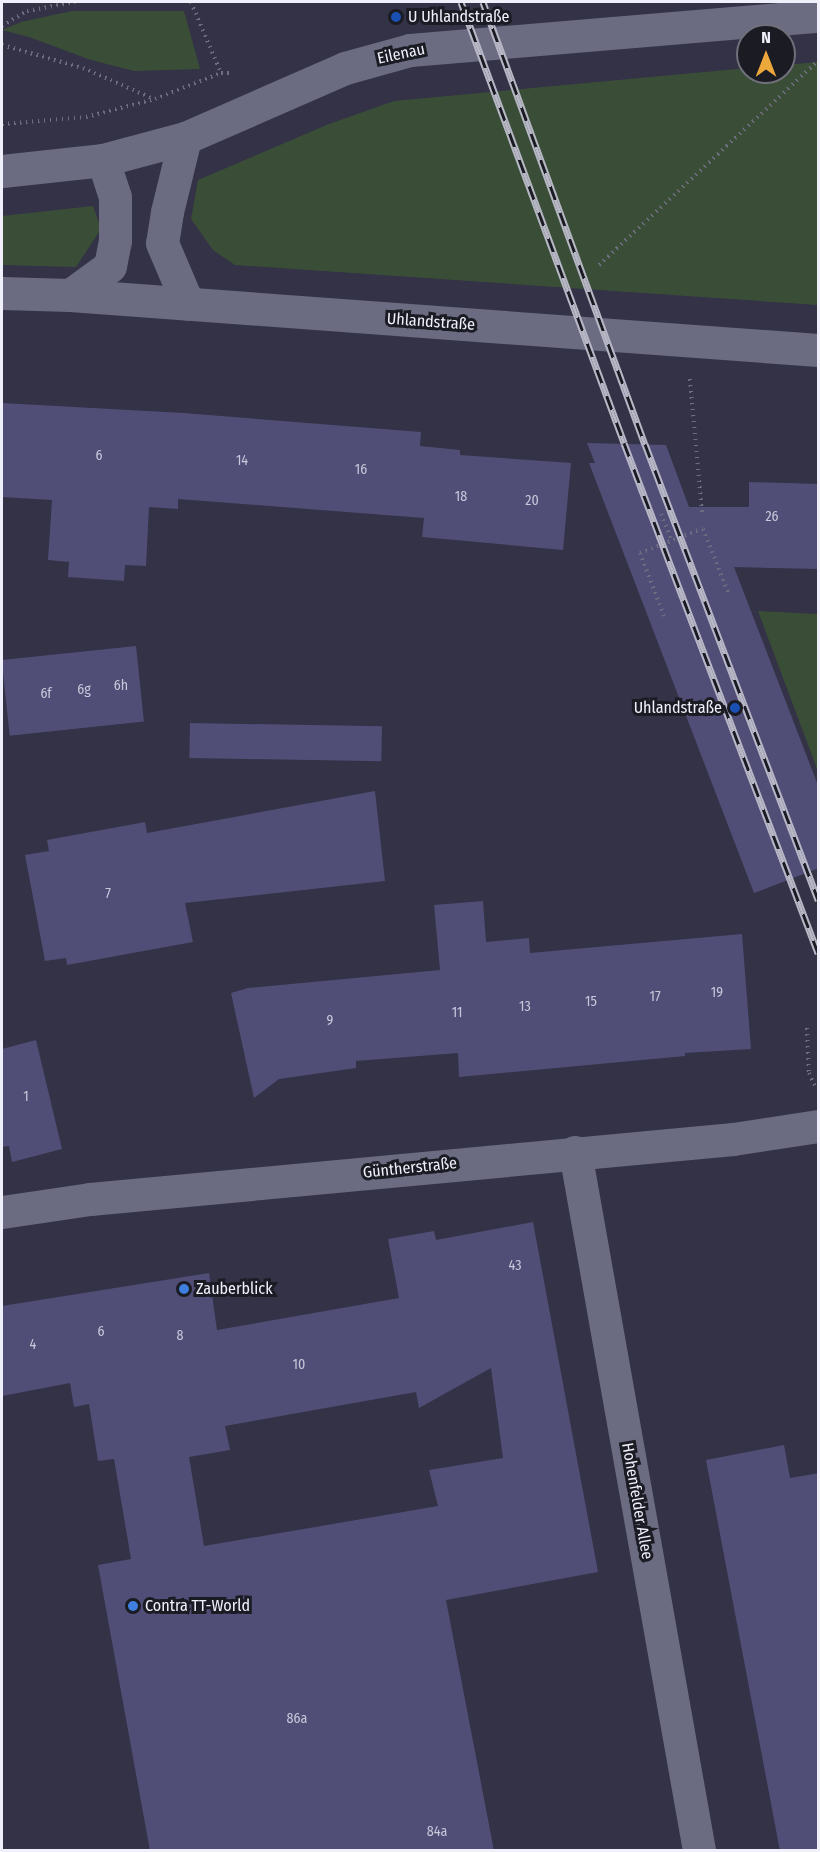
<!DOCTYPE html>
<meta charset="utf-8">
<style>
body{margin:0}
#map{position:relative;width:820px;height:1852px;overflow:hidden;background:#333246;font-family:"Fira Sans Condensed",sans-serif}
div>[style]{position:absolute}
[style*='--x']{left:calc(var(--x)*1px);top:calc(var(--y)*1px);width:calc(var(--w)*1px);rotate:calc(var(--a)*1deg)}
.green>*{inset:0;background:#3a4e37}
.building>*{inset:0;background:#504e76;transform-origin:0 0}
.path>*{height:4px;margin-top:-2px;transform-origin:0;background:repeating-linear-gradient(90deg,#6f6e80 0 1.5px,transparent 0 6px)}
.street>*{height:33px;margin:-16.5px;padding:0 16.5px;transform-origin:16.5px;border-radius:16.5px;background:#6b6b81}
.secondary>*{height:33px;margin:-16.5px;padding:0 16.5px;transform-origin:16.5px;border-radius:16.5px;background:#6b6b81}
.rail>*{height:7px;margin-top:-3.5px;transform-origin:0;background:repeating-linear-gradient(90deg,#1b1b24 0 14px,#b7b7c6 0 28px);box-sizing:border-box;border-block:2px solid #b7b7c6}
.dots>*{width:16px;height:16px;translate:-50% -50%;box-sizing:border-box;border:3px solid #1b1b24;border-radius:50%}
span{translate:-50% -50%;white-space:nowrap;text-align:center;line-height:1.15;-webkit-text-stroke:6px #1b1b24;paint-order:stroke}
.number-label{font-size:14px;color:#c8c8db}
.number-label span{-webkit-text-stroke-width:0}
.poi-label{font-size:16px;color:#f0f0fd}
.left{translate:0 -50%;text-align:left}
.right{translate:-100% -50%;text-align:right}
.street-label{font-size:16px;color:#f0f0fd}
.frame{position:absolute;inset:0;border:3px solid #f0f0fd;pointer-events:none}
.north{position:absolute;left:736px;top:24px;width:60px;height:60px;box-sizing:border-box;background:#1b1b24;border:2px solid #70707b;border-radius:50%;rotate:0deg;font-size:16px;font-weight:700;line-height:24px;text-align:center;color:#f0f0fd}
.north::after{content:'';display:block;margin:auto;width:21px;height:27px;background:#eda83b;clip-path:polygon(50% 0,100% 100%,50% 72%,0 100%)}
</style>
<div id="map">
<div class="green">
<div style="clip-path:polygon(72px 11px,184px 11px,200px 69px,134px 71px,91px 60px,29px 37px,2px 30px,21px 22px)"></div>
<div style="clip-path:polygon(818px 62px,818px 305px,235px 265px,213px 250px,191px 219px,198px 180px,329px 124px,394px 101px,748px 68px,748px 72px,784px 72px,784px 65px)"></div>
<div style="clip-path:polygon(93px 206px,101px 229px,76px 267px,2px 265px,2px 216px)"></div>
<div style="clip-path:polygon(758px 611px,818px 614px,818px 772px,816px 766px)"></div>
</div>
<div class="building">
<div style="clip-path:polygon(2px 403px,183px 413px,421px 432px,420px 446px,460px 450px,460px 455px,571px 463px,563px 550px,422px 537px,424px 518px,178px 499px,178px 509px,149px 507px,146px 566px,125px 565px,124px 581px,68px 577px,69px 562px,48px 560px,52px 500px,2px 497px)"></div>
<div style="clip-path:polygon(587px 443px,666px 445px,689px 507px,749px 507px,749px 482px,819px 484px,819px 569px,734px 567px,819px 788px,819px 868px,754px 893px,589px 463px,595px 463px)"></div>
<div style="left:136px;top:646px;width:76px;height:135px;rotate:84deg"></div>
<div style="left:190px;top:723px;width:192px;height:35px;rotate:1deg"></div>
<div style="clip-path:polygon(375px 791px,385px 881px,185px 903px,193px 942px,67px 965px,66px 958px,45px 961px,25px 855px,49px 851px,47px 840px,145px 822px,147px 833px)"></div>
<div style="clip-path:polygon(483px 901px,486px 942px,529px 938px,530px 953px,742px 934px,751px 1049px,685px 1053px,685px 1056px,459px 1077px,458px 1053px,356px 1061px,356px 1068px,279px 1079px,254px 1098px,231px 993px,248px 988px,440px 970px,434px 905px)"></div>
<div style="clip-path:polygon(36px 1040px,62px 1149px,12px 1162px,9px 1146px,2px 1147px,2px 1049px)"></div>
<div style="clip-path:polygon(evenodd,533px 1222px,598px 1572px,446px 1600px,494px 1851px,150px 1851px,98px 1565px,131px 1559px,114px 1459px,98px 1461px,89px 1404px,74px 1407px,70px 1383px,2px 1396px,2px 1306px,209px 1273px,217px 1330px,399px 1298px,388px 1239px,434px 1231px,436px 1240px,533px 1222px,491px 1368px,503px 1458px,429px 1470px,438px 1506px,204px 1546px,189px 1457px,230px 1450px,225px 1426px,416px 1392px,419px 1408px,491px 1368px)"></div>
<div style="clip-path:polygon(784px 1445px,790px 1478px,819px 1473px,819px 1851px,780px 1851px,706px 1460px)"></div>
</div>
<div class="path">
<div style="--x:191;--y:2;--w:77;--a:67.1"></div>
<div style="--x:2;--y:26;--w:29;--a:-31"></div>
<div style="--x:27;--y:11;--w:49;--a:-10.6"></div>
<div style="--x:2;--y:45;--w:84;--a:15.9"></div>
<div style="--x:83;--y:68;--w:77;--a:23.6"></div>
<div style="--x:2;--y:124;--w:84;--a:-4.8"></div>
<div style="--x:86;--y:117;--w:71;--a:-14.6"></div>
<div style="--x:155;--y:99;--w:71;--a:-21.5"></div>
<div style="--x:221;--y:73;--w:9;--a:0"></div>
<div style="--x:599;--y:265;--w:299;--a:-43"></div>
<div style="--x:690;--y:379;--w:135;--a:84.9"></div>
<div style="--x:661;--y:514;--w:29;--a:68"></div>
<div style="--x:664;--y:616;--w:67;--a:-110.9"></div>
<div style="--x:640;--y:553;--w:60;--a:-21.4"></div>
<div style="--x:696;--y:531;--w:7;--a:-16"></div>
<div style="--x:703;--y:529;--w:68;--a:68.4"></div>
<div style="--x:807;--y:1028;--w:45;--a:87.5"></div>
<div style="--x:809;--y:1073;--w:14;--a:65"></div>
</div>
<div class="street">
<div style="--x:185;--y:138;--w:76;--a:103.7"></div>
<div style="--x:167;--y:212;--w:31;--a:99"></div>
<div style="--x:162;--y:243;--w:66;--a:66.9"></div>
<div style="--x:2;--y:293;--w:68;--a:1.7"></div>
<div style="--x:70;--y:295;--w:750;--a:4.21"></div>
<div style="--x:70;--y:295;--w:49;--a:-35.9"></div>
<div style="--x:110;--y:266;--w:25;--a:-79"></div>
<div style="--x:115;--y:241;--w:44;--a:-90"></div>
<div style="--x:115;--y:197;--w:39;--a:-108"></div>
<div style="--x:575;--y:1152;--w:709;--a:79.93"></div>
<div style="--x:2;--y:1212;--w:89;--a:-8.4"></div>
<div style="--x:90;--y:1199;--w:646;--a:-5.33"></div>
<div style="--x:733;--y:1139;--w:86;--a:-8.7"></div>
</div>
<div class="secondary">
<div style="--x:2;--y:171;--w:102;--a:-6.2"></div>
<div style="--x:103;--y:160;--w:85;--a:-15"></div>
<div style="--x:185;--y:138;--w:175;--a:-23.6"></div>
<div style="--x:345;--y:68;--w:67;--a:-15.5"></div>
<div style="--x:410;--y:50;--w:409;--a:-4.8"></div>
</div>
<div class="rail">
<div style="--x:461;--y:2;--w:470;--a:69.7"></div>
<div style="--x:624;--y:443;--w:546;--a:69.17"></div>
<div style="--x:483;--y:2;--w:471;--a:69.9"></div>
<div style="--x:645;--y:444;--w:488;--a:69.2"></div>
</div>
<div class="dots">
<div style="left:396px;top:17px;background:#1a4fb4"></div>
<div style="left:735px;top:708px;background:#1a4fb4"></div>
<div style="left:184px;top:1289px;background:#3f7fe0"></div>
<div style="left:133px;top:1606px;background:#3f7fe0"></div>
</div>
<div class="number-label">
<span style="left:99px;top:456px">6</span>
<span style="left:242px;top:461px">14</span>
<span style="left:361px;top:470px">16</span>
<span style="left:461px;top:497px">18</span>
<span style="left:532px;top:501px">20</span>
<span style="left:772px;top:517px">26</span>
<span style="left:121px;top:686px">6h</span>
<span style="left:84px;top:690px">6g</span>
<span style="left:46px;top:694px">6f</span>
<span style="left:108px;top:894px">7</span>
<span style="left:717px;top:993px">19</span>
<span style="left:655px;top:997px">17</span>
<span style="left:591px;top:1002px">15</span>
<span style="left:525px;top:1007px">13</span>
<span style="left:457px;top:1013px">11</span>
<span style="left:330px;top:1021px">9</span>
<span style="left:26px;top:1097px">1</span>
<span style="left:515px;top:1266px">43</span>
<span style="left:101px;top:1332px">6</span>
<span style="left:180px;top:1336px">8</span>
<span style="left:33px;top:1345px">4</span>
<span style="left:299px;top:1365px">10</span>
<span style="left:297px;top:1719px">86a</span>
<span style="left:437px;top:1832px">84a</span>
</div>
<div class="poi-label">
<span class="left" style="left:408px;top:17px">U Uhlandstraße</span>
<span class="right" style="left:722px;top:708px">Uhlandstraße</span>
<span class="left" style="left:196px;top:1289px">Zauberblick</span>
<span class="left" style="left:145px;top:1606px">Contra TT-World</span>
</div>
<div class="street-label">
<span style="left:401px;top:54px;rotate:-12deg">Eilenau</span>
<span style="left:431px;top:322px;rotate:4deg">Uhlandstraße</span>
<span style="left:410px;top:1168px;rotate:-6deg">Güntherstraße</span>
<span style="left:637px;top:1501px;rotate:80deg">Hohenfelder Allee</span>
</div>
<div class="frame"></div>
<div class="north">N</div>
</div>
